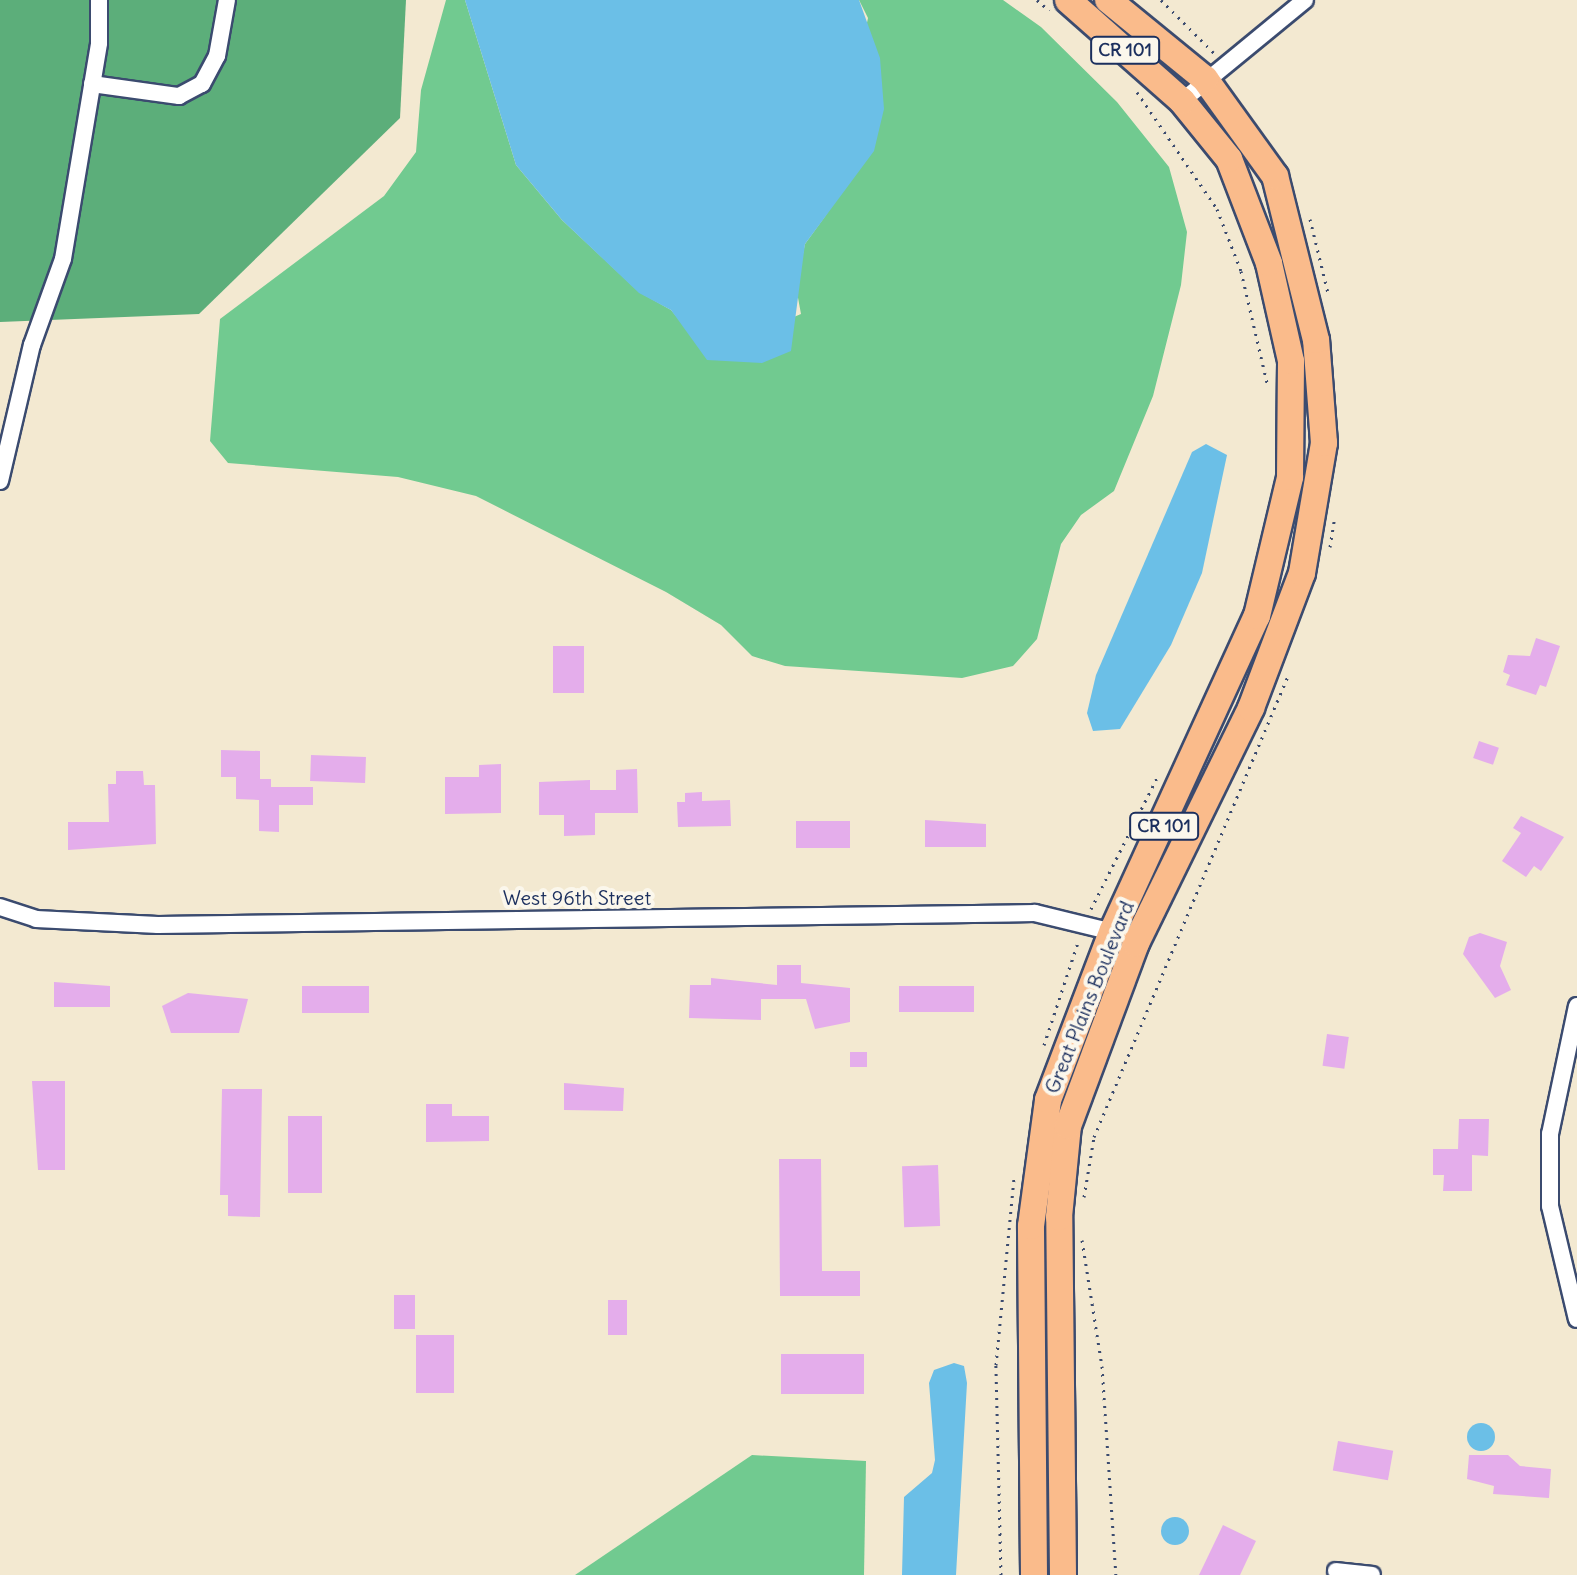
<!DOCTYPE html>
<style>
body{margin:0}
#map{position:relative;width:1577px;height:1575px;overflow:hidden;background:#f3e9d1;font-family:Delius,sans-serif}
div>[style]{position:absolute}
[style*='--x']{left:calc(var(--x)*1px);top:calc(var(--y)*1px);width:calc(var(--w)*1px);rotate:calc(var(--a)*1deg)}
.green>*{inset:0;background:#71ca90}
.forest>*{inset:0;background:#5cae7a}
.water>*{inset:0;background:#6bbfe7}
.round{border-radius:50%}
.building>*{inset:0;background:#e4adeb;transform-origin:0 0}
.path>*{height:3px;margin-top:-1.5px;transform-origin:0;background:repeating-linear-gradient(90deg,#3b4b6f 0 2px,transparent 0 8px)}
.roads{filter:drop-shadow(2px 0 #3b4b6f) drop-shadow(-2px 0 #3b4b6f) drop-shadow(0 2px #3b4b6f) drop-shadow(0 -2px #3b4b6f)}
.minor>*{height:16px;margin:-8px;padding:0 8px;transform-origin:8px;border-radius:8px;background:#fff}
.primary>*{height:26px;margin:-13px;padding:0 13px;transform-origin:13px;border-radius:13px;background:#fabb8b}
span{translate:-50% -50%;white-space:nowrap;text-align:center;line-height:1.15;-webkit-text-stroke:8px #fbf7ec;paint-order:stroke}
.shield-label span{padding:2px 6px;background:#fbf7ec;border:2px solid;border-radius:6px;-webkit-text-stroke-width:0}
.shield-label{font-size:18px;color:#1b2f5e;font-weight:700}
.street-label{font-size:20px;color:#1b2f5e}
</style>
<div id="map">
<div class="green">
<div style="clip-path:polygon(446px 0,465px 0,516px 165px,562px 220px,639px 292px,671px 310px,707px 353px,801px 314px,796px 287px,805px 244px,826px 215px,868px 18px,859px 0,1003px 0,1041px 27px,1117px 102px,1169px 167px,1187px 232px,1181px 285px,1153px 396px,1114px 491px,1081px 515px,1061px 544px,1037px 639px,1013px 666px,962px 678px,785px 666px,752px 656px,721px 625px,666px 592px,476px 496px,398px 477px,228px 463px,210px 441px,220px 319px,384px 196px,416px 152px,421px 90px)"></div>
<div style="clip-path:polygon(752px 1455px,866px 1461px,864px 1575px,575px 1575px)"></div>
</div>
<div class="forest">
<div style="clip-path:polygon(0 0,406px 0,400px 118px,199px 314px,0 322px)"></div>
</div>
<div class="water">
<div style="clip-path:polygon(465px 0,859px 0,880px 58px,884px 109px,874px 151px,805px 244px,791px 351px,762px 363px,707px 360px,671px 310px,639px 293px,562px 220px,516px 165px)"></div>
<div style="clip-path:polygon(1206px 444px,1227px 455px,1202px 573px,1171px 645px,1120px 729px,1093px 731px,1087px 713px,1096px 675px,1192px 452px)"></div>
<div style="clip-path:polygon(954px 1363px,964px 1366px,967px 1383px,956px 1575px,902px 1575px,904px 1497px,932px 1473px,935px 1460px,929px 1383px,934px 1370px)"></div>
<div class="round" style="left:1467px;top:1423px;width:28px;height:28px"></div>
<div class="round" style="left:1161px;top:1517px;width:28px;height:28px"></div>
</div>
<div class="building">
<div style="clip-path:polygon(1536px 638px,1560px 646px,1546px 687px,1540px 685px,1536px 695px,1506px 685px,1510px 675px,1503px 672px,1508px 655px,1530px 656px)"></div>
<div style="left:553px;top:646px;width:31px;height:47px"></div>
<div style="left:1479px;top:741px;width:21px;height:18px;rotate:19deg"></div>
<div style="clip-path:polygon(221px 750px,260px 751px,260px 779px,271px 779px,271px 787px,313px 787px,313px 805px,279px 805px,279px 832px,259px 831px,259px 800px,236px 799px,236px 777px,221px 777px)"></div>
<div style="left:311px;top:755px;width:55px;height:26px;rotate:2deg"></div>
<div style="clip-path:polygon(501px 764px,501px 813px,445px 814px,445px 777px,479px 777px,479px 765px)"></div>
<div style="clip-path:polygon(637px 769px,638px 813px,595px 813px,595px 835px,564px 836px,564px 815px,539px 815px,539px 782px,590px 780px,590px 790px,616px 790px,616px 770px)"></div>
<div style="clip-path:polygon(116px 771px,143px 771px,144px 785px,155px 785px,156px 844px,68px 850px,68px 822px,109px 822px,108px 784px,116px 784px)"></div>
<div style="clip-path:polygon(702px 792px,702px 801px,730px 800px,731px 826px,678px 827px,677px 802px,685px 802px,685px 793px)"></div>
<div style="clip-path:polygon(1521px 816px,1564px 837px,1541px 871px,1534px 866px,1526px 877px,1502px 861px,1521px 833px,1513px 828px)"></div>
<div style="clip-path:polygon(925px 820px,986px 824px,986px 847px,925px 847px)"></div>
<div style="left:796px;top:821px;width:54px;height:27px"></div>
<div style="clip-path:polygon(1480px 933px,1507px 942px,1500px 966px,1511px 990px,1495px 998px,1463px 954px,1469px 937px)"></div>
<div style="clip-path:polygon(777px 965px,801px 965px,801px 983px,850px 988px,850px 1022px,815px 1029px,806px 999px,761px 999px,761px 1020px,689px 1018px,690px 985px,711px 985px,711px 978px,777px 985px)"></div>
<div style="clip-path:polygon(54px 982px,110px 986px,110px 1007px,54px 1007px)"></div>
<div style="left:302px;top:986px;width:67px;height:27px"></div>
<div style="left:974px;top:986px;width:26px;height:75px;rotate:90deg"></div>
<div style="clip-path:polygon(188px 993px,248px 999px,239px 1033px,171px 1033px,162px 1006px)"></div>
<div style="left:1327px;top:1034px;width:22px;height:32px;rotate:8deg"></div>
<div style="left:850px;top:1052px;width:17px;height:15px"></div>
<div style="clip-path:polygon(32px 1081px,65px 1081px,65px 1170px,38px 1170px)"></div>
<div style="clip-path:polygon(564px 1083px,624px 1088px,623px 1111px,564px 1110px)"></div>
<div style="clip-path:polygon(222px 1089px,262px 1089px,260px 1217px,228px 1216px,228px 1195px,220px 1195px)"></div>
<div style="clip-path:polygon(426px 1104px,452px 1104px,452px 1116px,489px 1116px,489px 1141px,426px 1142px)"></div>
<div style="left:288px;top:1116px;width:34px;height:77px"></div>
<div style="clip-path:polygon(1459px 1119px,1489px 1119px,1488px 1156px,1472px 1155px,1472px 1191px,1443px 1191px,1444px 1175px,1433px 1175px,1433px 1149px,1458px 1149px)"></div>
<div style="clip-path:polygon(779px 1159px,821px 1159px,822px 1271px,860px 1271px,860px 1296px,780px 1296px)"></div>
<div style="left:938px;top:1165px;width:61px;height:36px;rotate:88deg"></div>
<div style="left:394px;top:1295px;width:21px;height:34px"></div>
<div style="left:608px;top:1300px;width:19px;height:35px"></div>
<div style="left:416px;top:1335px;width:38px;height:58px"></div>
<div style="left:781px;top:1354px;width:83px;height:40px"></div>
<div style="left:1338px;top:1441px;width:56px;height:30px;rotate:10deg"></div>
<div style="clip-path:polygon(1469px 1455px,1508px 1455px,1520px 1466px,1551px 1469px,1549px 1498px,1493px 1494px,1494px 1486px,1467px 1479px)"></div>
<div style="clip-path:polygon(1223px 1525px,1256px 1541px,1240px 1575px,1199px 1575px)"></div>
</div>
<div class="path">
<div style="--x:1037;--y:0;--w:16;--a:40"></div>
<div style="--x:1161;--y:0;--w:76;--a:45"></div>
<div style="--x:1137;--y:92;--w:142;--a:55.6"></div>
<div style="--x:1217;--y:209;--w:66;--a:68.8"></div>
<div style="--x:1241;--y:271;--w:119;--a:76.9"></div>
<div style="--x:1310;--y:219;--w:76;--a:76.3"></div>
<div style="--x:1330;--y:547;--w:31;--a:-81"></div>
<div style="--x:1091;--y:909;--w:149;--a:-63.3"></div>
<div style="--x:1044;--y:1045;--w:108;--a:-71.7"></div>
<div style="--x:1084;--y:1197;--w:61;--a:-80.5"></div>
<div style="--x:1094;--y:1137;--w:500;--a:-67.18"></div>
<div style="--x:1082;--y:1240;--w:128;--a:81"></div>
<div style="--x:1102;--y:1366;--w:209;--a:86.2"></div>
<div style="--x:1001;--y:1575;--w:210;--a:-91.4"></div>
<div style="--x:996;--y:1365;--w:189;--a:-84.5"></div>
</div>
<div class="roads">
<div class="minor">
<div style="--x:92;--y:84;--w:88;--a:7.9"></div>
<div style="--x:179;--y:96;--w:26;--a:-28"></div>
<div style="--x:202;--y:84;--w:32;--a:-62"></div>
<div style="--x:217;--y:56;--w:57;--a:-79.9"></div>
<div style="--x:1182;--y:101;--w:159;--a:-39.4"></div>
<div style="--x:0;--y:481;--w:140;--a:-76.8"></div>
<div style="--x:32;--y:345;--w:91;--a:-70.2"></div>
<div style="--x:63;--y:259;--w:219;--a:-80.5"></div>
<div style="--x:99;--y:43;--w:43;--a:-90"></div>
<div style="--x:0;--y:907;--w:38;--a:18"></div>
<div style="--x:36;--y:919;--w:122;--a:2.8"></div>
<div style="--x:158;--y:925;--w:877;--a:-0.78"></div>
<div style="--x:1035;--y:913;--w:89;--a:13.7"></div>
<div style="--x:1577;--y:1006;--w:131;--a:101.9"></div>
<div style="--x:1550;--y:1134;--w:72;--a:90"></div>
<div style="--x:1550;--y:1206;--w:116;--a:76.6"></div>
<div style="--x:1336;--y:1571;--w:36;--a:6"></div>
</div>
<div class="primary">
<div style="--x:1034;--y:1575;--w:349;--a:-90.5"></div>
<div style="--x:1031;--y:1226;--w:127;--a:-82.3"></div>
<div style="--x:1048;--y:1100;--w:182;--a:-69.1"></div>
<div style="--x:1113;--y:930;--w:345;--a:-65.4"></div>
<div style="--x:1257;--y:616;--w:143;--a:-76.6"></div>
<div style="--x:1290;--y:477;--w:116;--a:-89.5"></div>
<div style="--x:1291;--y:361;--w:100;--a:-102.7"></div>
<div style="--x:1269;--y:263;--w:111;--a:-111"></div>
<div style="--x:1229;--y:159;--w:75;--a:-129"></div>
<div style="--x:1182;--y:101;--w:152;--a:-138.5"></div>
<div style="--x:1063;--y:1575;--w:358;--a:-90.6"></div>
<div style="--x:1059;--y:1217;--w:91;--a:-84.4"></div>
<div style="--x:1068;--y:1126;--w:195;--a:-69.6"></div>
<div style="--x:1136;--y:943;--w:262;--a:-63.9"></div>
<div style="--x:1251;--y:708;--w:144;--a:-69.3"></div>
<div style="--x:1302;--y:573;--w:132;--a:-80.4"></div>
<div style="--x:1324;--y:443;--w:103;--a:-94.4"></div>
<div style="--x:1316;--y:340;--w:169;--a:-104"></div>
<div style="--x:1275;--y:176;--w:120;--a:-125.8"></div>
<div style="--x:1205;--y:79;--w:125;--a:-140.8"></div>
</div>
</div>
<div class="shield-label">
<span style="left:1125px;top:50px">CR 101</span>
<span style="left:1164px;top:826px">CR 101</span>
</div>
<div class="street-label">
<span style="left:577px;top:897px">West 96th Street</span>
<span style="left:1089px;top:997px;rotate:-68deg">Great Plains Boulevard</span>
</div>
</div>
